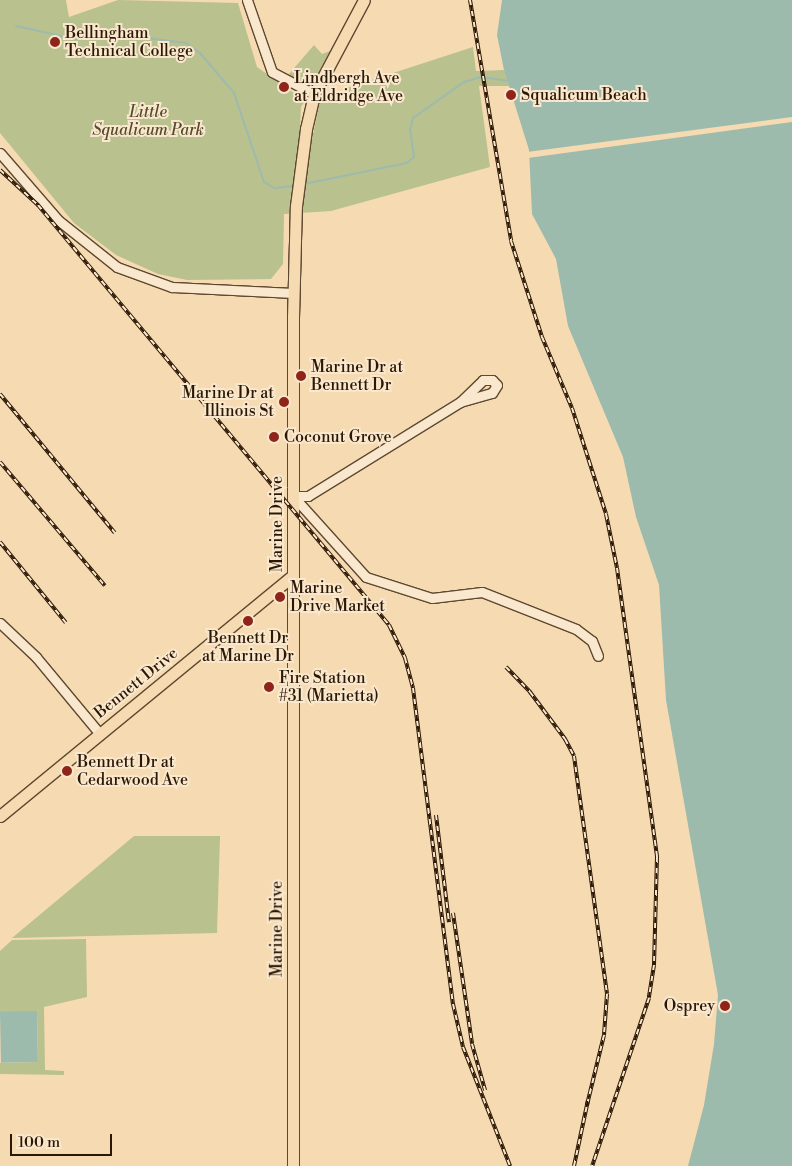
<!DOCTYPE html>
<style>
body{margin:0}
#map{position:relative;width:792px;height:1166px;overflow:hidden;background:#f6dbb2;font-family:"Libre Bodoni",serif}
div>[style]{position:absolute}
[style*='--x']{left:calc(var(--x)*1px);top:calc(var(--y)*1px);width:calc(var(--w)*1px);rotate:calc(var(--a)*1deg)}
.green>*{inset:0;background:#b9c18e}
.water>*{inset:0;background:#9dbbad;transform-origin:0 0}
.pier>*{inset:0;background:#f6dbb2}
.stream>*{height:2px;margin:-1px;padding:0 1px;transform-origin:1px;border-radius:1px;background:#9dbbad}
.roads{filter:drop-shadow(1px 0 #5e4830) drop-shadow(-1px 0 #5e4830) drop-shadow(0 1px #5e4830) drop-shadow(0 -1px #5e4830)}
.minor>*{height:9px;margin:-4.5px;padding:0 4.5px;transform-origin:4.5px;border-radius:4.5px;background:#f9e8cd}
.major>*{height:11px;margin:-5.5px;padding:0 5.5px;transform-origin:5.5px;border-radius:5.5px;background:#f6dbb2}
.rail>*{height:4px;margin-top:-2px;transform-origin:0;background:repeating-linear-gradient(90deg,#f9e8cd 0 5.5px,#2c1704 0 11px);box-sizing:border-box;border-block:1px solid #2c1704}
.dots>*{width:14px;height:14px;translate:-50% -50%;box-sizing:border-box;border:2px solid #f9e8cd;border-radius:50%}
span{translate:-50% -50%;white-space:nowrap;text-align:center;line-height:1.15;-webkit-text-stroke:4px #f9e8cd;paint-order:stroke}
.poi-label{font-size:16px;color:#2c1704}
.left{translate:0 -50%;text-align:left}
.right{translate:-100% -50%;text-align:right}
.park-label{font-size:16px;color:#564a2d;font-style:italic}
.street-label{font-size:16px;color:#2c1704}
.scale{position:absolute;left:10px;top:1134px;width:102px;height:22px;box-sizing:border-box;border:2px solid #2c1704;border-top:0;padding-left:6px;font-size:15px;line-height:18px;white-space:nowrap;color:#2c1704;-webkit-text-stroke:4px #f9e8cd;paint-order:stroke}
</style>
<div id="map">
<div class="green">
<div style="clip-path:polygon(0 0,66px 0,69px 17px,118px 0,238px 3px,257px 67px,305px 101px,301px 107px,299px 150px,309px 153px,321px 96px,340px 104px,347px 88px,473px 47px,476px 71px,504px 70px,511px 86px,479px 86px,490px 167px,331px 211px,284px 214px,283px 264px,271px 279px,187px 280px,158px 274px,116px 255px,74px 223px,0 133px)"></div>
<div style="clip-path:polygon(314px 45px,322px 54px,330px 51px,312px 84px,292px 79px,289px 74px)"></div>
<div style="clip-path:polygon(134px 836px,220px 836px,217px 933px,12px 938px)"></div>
<div style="clip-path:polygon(86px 939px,87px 997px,44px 1007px,45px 1070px,64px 1071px,64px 1075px,0 1074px,0 1063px,38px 1062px,37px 1011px,0 1017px,0 951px,12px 940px)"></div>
</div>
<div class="water">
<div style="clip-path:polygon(502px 0,792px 0,792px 1166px,688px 1166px,704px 1105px,714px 1044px,718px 995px,666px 700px,659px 585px,636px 517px,623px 457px,568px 326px,556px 259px,532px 214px,529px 150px,504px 70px,497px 35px)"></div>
<div style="left:37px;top:1011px;width:51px;height:37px;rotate:89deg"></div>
</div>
<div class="pier">
<div style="clip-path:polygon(792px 117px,792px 122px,528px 158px,527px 152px)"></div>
</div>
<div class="stream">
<div style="--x:16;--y:26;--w:60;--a:12.4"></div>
<div style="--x:75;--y:39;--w:40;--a:-7.1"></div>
<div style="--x:115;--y:34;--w:72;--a:7.2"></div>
<div style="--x:186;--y:43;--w:17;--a:36"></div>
<div style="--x:200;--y:53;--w:52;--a:49.6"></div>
<div style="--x:234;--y:93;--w:94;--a:71.4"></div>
<div style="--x:264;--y:182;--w:13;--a:29"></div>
<div style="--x:275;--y:188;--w:19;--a:-6"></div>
<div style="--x:304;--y:184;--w:105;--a:-11.5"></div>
<div style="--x:407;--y:163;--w:9;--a:-41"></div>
<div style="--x:414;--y:157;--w:27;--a:-98"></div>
<div style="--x:410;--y:130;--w:12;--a:-76"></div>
<div style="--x:413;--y:118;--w:62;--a:-35.2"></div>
<div style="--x:464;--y:82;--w:18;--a:-16"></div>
<div style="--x:481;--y:77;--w:27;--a:8"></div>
</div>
<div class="roads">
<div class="minor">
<div style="--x:247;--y:0;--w:76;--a:70.9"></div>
<div style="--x:272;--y:72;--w:47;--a:27.6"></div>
<div style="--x:0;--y:153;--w:89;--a:49.1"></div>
<div style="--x:58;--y:220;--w:75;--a:38.5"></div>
<div style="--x:117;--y:267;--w:59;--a:20"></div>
<div style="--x:172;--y:287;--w:122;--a:2.8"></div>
<div style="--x:293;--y:496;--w:109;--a:48"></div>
<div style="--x:366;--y:577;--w:69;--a:17.7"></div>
<div style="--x:432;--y:598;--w:50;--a:-6.8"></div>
<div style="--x:482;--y:592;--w:101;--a:21.5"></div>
<div style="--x:576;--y:629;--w:20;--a:37"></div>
<div style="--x:592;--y:641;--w:16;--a:68"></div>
<div style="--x:293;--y:496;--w:15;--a:0"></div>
<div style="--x:308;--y:496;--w:179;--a:-31.7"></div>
<div style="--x:460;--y:402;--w:33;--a:-16"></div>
<div style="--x:492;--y:393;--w:9;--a:-58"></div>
<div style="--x:497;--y:385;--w:7;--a:-135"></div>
<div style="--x:492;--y:380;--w:9;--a:180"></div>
<div style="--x:483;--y:380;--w:32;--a:136"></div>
<div style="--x:0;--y:623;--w:50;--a:43.4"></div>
<div style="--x:36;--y:657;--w:100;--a:50.3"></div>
</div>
<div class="major">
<div style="--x:0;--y:816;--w:379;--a:-39.4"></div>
<div style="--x:293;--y:1166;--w:849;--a:-90"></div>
<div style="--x:293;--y:317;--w:111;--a:-88.5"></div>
<div style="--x:296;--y:206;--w:78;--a:-82.6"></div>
<div style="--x:306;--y:129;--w:36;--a:-77"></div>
<div style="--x:314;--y:94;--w:106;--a:-62"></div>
</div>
</div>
<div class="rail">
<div style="--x:470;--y:0;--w:244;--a:80.3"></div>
<div style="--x:511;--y:241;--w:101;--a:72.1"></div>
<div style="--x:542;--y:337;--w:77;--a:67.1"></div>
<div style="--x:572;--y:408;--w:111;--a:72.2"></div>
<div style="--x:606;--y:514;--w:55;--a:78.5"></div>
<div style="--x:617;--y:568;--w:292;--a:82.1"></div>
<div style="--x:657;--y:857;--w:108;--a:91.6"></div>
<div style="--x:654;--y:965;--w:33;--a:99"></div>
<div style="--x:649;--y:998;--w:177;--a:108.7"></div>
<div style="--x:0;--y:170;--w:52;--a:42.6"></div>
<div style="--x:38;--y:205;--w:547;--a:50.11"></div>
<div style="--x:389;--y:625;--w:37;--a:64"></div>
<div style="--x:405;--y:658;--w:31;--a:75"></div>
<div style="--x:413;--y:688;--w:319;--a:82.8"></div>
<div style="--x:453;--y:1004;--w:44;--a:76.9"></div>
<div style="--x:463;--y:1047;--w:128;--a:68.4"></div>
<div style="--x:0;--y:394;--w:180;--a:50.4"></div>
<div style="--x:0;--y:462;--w:162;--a:49.7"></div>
<div style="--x:0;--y:542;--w:104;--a:50.8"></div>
<div style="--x:506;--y:667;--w:35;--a:46"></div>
<div style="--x:530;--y:692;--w:59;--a:53.3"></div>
<div style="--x:565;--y:739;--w:19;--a:62"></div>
<div style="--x:574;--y:756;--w:240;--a:82.1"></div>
<div style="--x:607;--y:994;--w:41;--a:94.2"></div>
<div style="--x:604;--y:1035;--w:72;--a:103.7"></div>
<div style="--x:436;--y:815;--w:108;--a:83.1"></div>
<div style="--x:453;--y:913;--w:132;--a:81.7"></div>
<div style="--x:472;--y:1044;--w:48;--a:74.2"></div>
<div style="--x:574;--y:1166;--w:67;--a:-78"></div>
</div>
<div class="dots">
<div style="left:55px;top:42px;background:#8f2418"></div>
<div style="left:284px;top:87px;background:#8f2418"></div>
<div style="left:511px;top:95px;background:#8f2418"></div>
<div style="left:301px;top:376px;background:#8f2418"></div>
<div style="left:284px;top:402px;background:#8f2418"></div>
<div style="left:274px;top:437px;background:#8f2418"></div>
<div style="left:280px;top:597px;background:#8f2418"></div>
<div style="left:248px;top:621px;background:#8f2418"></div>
<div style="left:269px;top:687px;background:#8f2418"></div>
<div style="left:67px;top:771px;background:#8f2418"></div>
<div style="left:725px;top:1006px;background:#8f2418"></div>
</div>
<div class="poi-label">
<span class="left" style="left:65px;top:42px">Bellingham<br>Technical College</span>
<span class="left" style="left:294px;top:87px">Lindbergh Ave<br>at Eldridge Ave</span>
<span class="left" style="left:521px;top:95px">Squalicum Beach</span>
<span class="left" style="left:311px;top:376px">Marine Dr at<br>Bennett Dr</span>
<span class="right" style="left:274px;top:402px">Marine Dr at<br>Illinois St</span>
<span class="left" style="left:284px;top:437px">Coconut Grove</span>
<span class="left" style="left:290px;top:597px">Marine<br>Drive Market</span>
<span style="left:248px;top:647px">Bennett Dr<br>at Marine Dr</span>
<span class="left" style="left:279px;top:687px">Fire Station<br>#31 (Marietta)</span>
<span class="left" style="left:77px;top:771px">Bennett Dr at<br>Cedarwood Ave</span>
<span class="right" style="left:715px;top:1006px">Osprey</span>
</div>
<div class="park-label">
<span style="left:148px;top:121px">Little<br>Squalicum Park</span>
</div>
<div class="street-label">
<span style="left:277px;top:524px;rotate:-90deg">Marine Drive</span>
<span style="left:136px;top:683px;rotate:-39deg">Bennett Drive</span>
<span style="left:277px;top:929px;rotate:-90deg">Marine Drive</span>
</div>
<div class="scale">100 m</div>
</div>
